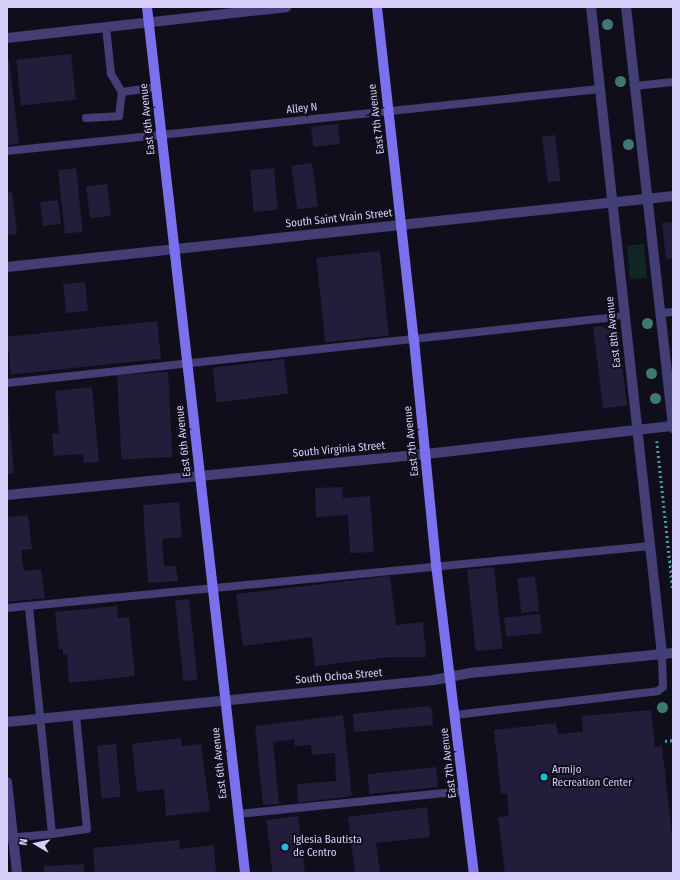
<!DOCTYPE html>
<style>
body{margin:0}
#map{position:relative;width:680px;height:880px;overflow:hidden;background:#110e1c;font-family:"Fira Sans Condensed",sans-serif}
div>[style]{position:absolute}
[style*='--x']{left:calc(var(--x)*1px);top:calc(var(--y)*1px);width:calc(var(--w)*1px);rotate:calc(var(--a)*1deg)}
.green>*{inset:0;background:#122525;transform-origin:0 0}
.building>*{inset:0;background:#241c3b;transform-origin:0 0}
.path>*{height:2.5px;margin-top:-1.25px;transform-origin:0;background:repeating-linear-gradient(90deg,#3ba1a1 0 2px,transparent 0 5px)}
.lane>*{height:8px;margin:-4px;padding:0 4px;transform-origin:4px;border-radius:4px;background:#433e75}
.street>*{height:10px;margin:-5px;padding:0 5px;transform-origin:5px;border-radius:5px;background:#433e75}
.secondary>*{height:10px;margin:-5px;padding:0 5px;transform-origin:5px;border-radius:5px;background:#7b71ee}
.trees>*{width:11px;height:11px;margin:-5.5px;border-radius:50%;background:#3f7873}
.dots>*{width:11px;height:11px;translate:-50% -50%;box-sizing:border-box;border:2px solid #110e1c;border-radius:50%}
span{translate:-50% -50%;white-space:nowrap;text-align:center;line-height:1.15;-webkit-text-stroke:4px #110e1c;paint-order:stroke}
.street-label{font-size:11px;color:#d6cef9}
.poi-label{font-size:11px;color:#d6cef9}
.left{translate:0 -50%;text-align:left}
.frame{position:absolute;inset:0;border:8px solid #d6cef9;pointer-events:none}
.north{position:absolute;left:16px;top:824px;width:40px;height:40px;-webkit-text-stroke:3px #110e1c;paint-order:stroke;rotate:279deg;font-size:11px;font-weight:700;line-height:16px;text-align:center;color:#d6cef9}
.north::after{content:'';display:block;margin:auto;width:14px;height:18px;background:#d6cef9;clip-path:polygon(50% 0,100% 100%,50% 72%,0 100%)}
</style>
<div id="map">
<div class="green">
<div style="left:644px;top:244px;width:34px;height:17px;rotate:85deg"></div>
</div>
<div class="building">
<div style="left:71px;top:54px;width:46px;height:55px;rotate:84deg"></div>
<div style="clip-path:polygon(7px 59px,9px 59px,19px 144px,7px 145px)"></div>
<div style="left:338px;top:124px;width:20px;height:27px;rotate:84deg"></div>
<div style="left:555px;top:135px;width:46px;height:13px;rotate:83deg"></div>
<div style="left:312px;top:163px;width:44px;height:21px;rotate:82deg"></div>
<div style="left:76px;top:168px;width:64px;height:18px;rotate:84deg"></div>
<div style="left:274px;top:168px;width:42px;height:24px;rotate:85deg"></div>
<div style="left:107px;top:184px;width:32px;height:21px;rotate:83deg"></div>
<div style="clip-path:polygon(12px 192px,17px 234px,7px 235px,7px 193px)"></div>
<div style="left:58px;top:200px;width:24px;height:18px;rotate:83deg"></div>
<div style="clip-path:polygon(673px 222px,673px 258px,666px 259px,662px 223px)"></div>
<div style="left:380px;top:251px;width:85px;height:64px;rotate:84deg"></div>
<div style="left:85px;top:282px;width:29px;height:22px;rotate:84deg"></div>
<div style="left:157px;top:321px;width:38px;height:151px;rotate:84deg"></div>
<div style="left:617px;top:324px;width:82px;height:24px;rotate:83deg"></div>
<div style="left:284px;top:359px;width:35px;height:72px;rotate:83deg"></div>
<div style="left:168px;top:372px;width:85px;height:51px;rotate:87deg"></div>
<div style="clip-path:polygon(92px 387px,99px 462px,84px 463px,83px 454px,54px 456px,52px 434px,59px 433px,55px 391px)"></div>
<div style="clip-path:polygon(7px 396px,14px 473px,7px 474px)"></div>
<div style="clip-path:polygon(342px 487px,343px 498px,370px 496px,374px 552px,350px 553px,348px 515px,316px 517px,315px 488px)"></div>
<div style="clip-path:polygon(179px 502px,182px 537px,162px 539px,164px 566px,176px 566px,178px 581px,148px 583px,143px 505px)"></div>
<div style="clip-path:polygon(28px 515px,32px 549px,21px 550px,24px 571px,41px 569px,45px 598px,7px 602px,7px 517px)"></div>
<div style="left:494px;top:567px;width:82px;height:27px;rotate:84deg"></div>
<div style="clip-path:polygon(390px 576px,396px 625px,423px 622px,426px 657px,390px 657px,315px 666px,312px 637px,243px 646px,236px 594px)"></div>
<div style="left:535px;top:576px;width:35px;height:18px;rotate:83deg"></div>
<div style="left:189px;top:599px;width:81px;height:14px;rotate:84deg"></div>
<div style="clip-path:polygon(117px 606px,118px 618px,129px 617px,135px 676px,69px 683px,67px 654px,63px 655px,63px 649px,59px 649px,55px 612px)"></div>
<div style="left:540px;top:614px;width:19px;height:36px;rotate:84deg"></div>
<div style="clip-path:polygon(428px 706px,432px 709px,433px 725px,354px 732px,353px 714px)"></div>
<div style="clip-path:polygon(651px 710px,655px 747px,662px 746px,673px 844px,673px 873px,505px 873px,498px 817px,509px 816px,507px 793px,501px 793px,494px 730px,556px 723px,558px 734px,583px 732px,582px 716px)"></div>
<div style="clip-path:polygon(343px 715px,352px 796px,298px 803px,297px 784px,336px 781px,335px 753px,312px 755px,311px 745px,295px 746px,294px 739px,273px 742px,279px 804px,263px 805px,255px 726px)"></div>
<div style="clip-path:polygon(181px 738px,182px 746px,201px 744px,210px 811px,166px 816px,164px 789px,137px 792px,132px 744px)"></div>
<div style="left:116px;top:744px;width:53px;height:19px;rotate:85deg"></div>
<div style="left:436px;top:767px;width:20px;height:69px;rotate:84deg"></div>
<div style="clip-path:polygon(427px 807px,430px 837px,376px 843px,380px 873px,355px 873px,348px 817px)"></div>
<div style="left:298px;top:816px;width:57px;height:32px;rotate:83deg"></div>
<div style="clip-path:polygon(179px 840px,180px 849px,214px 845px,216px 873px,95px 873px,93px 848px)"></div>
<div style="clip-path:polygon(84px 864px,84px 873px,44px 873px,44px 866px)"></div>
</div>
<div class="path">
<div style="--x:657;--y:441;--w:150;--a:83.9"></div>
<div style="--x:665;--y:741;--w:8;--a:-7"></div>
</div>
<div class="lane">
<div style="--x:106;--y:27;--w:47;--a:83.9"></div>
<div style="--x:111;--y:74;--w:21;--a:59"></div>
<div style="--x:635;--y:86;--w:38;--a:-6"></div>
<div style="--x:86;--y:118;--w:33;--a:-3"></div>
<div style="--x:119;--y:116;--w:24;--a:-83"></div>
<div style="--x:122;--y:92;--w:34;--a:-8"></div>
<div style="--x:7;--y:151;--w:596;--a:-5.97"></div>
<div style="--x:660;--y:313;--w:13;--a:-4"></div>
<div style="--x:7;--y:383;--w:622;--a:-6.19"></div>
<div style="--x:7;--y:608;--w:646;--a:-5.51"></div>
<div style="--x:455;--y:715;--w:204;--a:-6.7"></div>
<div style="--x:658;--y:691;--w:6;--a:-39"></div>
<div style="--x:663;--y:687;--w:33;--a:-92"></div>
<div style="--x:238;--y:814;--w:227;--a:-5.8"></div>
<div style="--x:52;--y:834;--w:35;--a:-8"></div>
<div style="--x:87;--y:829;--w:115;--a:-95.5"></div>
<div style="--x:7;--y:838;--w:45;--a:-5.1"></div>
<div style="--x:52;--y:834;--w:229;--a:-95.8"></div>
</div>
<div class="street">
<div style="--x:591;--y:7;--w:651;--a:83.74"></div>
<div style="--x:626;--y:7;--w:424;--a:83.6"></div>
<div style="--x:7;--y:38;--w:281;--a:-6.3"></div>
<div style="--x:7;--y:267;--w:670;--a:-6.09"></div>
<div style="--x:7;--y:495;--w:421;--a:-5.6"></div>
<div style="--x:426;--y:454;--w:249;--a:-6.5"></div>
<div style="--x:7;--y:722;--w:429;--a:-5.6"></div>
<div style="--x:434;--y:680;--w:37;--a:-11"></div>
<div style="--x:470;--y:673;--w:204;--a:-5.6"></div>
<div style="--x:7;--y:782;--w:92;--a:83.7"></div>
</div>
<div class="secondary">
<div style="--x:147;--y:7;--w:872;--a:83.54"></div>
<div style="--x:377;--y:7;--w:335;--a:83.7"></div>
<div style="--x:414;--y:340;--w:226;--a:84.4"></div>
<div style="--x:436;--y:565;--w:310;--a:83"></div>
</div>
<div class="trees">
<div style="left:607px;top:24px"></div>
<div style="left:620px;top:81px"></div>
<div style="left:628px;top:144px"></div>
<div style="left:647px;top:323px"></div>
<div style="left:651px;top:373px"></div>
<div style="left:655px;top:398px"></div>
<div style="left:662px;top:707px"></div>
</div>
<div class="dots">
<div style="left:544px;top:777px;background:#1abcd9"></div>
<div style="left:285px;top:847px;background:#1abcd9"></div>
</div>
<div class="street-label">
<span style="left:302px;top:109px;rotate:-6deg">Alley N</span>
<span style="left:148px;top:119px;rotate:-96deg">East 6th Avenue</span>
<span style="left:377px;top:119px;rotate:-97deg">East 7th Avenue</span>
<span style="left:339px;top:219px;rotate:-6deg">South Saint Vrain Street</span>
<span style="left:614px;top:332px;rotate:-96deg">East 8th Avenue</span>
<span style="left:184px;top:441px;rotate:-96deg">East 6th Avenue</span>
<span style="left:412px;top:441px;rotate:-96deg">East 7th Avenue</span>
<span style="left:339px;top:450px;rotate:-5deg">South Virginia Street</span>
<span style="left:339px;top:677px;rotate:-5deg">South Ochoa Street</span>
<span style="left:220px;top:763px;rotate:-96deg">East 6th Avenue</span>
<span style="left:449px;top:763px;rotate:-97deg">East 7th Avenue</span>
</div>
<div class="poi-label">
<span class="left" style="left:552px;top:777px">Armijo<br>Recreation Center</span>
<span class="left" style="left:293px;top:847px">Iglesia Bautista<br>de Centro</span>
</div>
<div class="frame"></div>
<div class="north">N</div>
</div>
